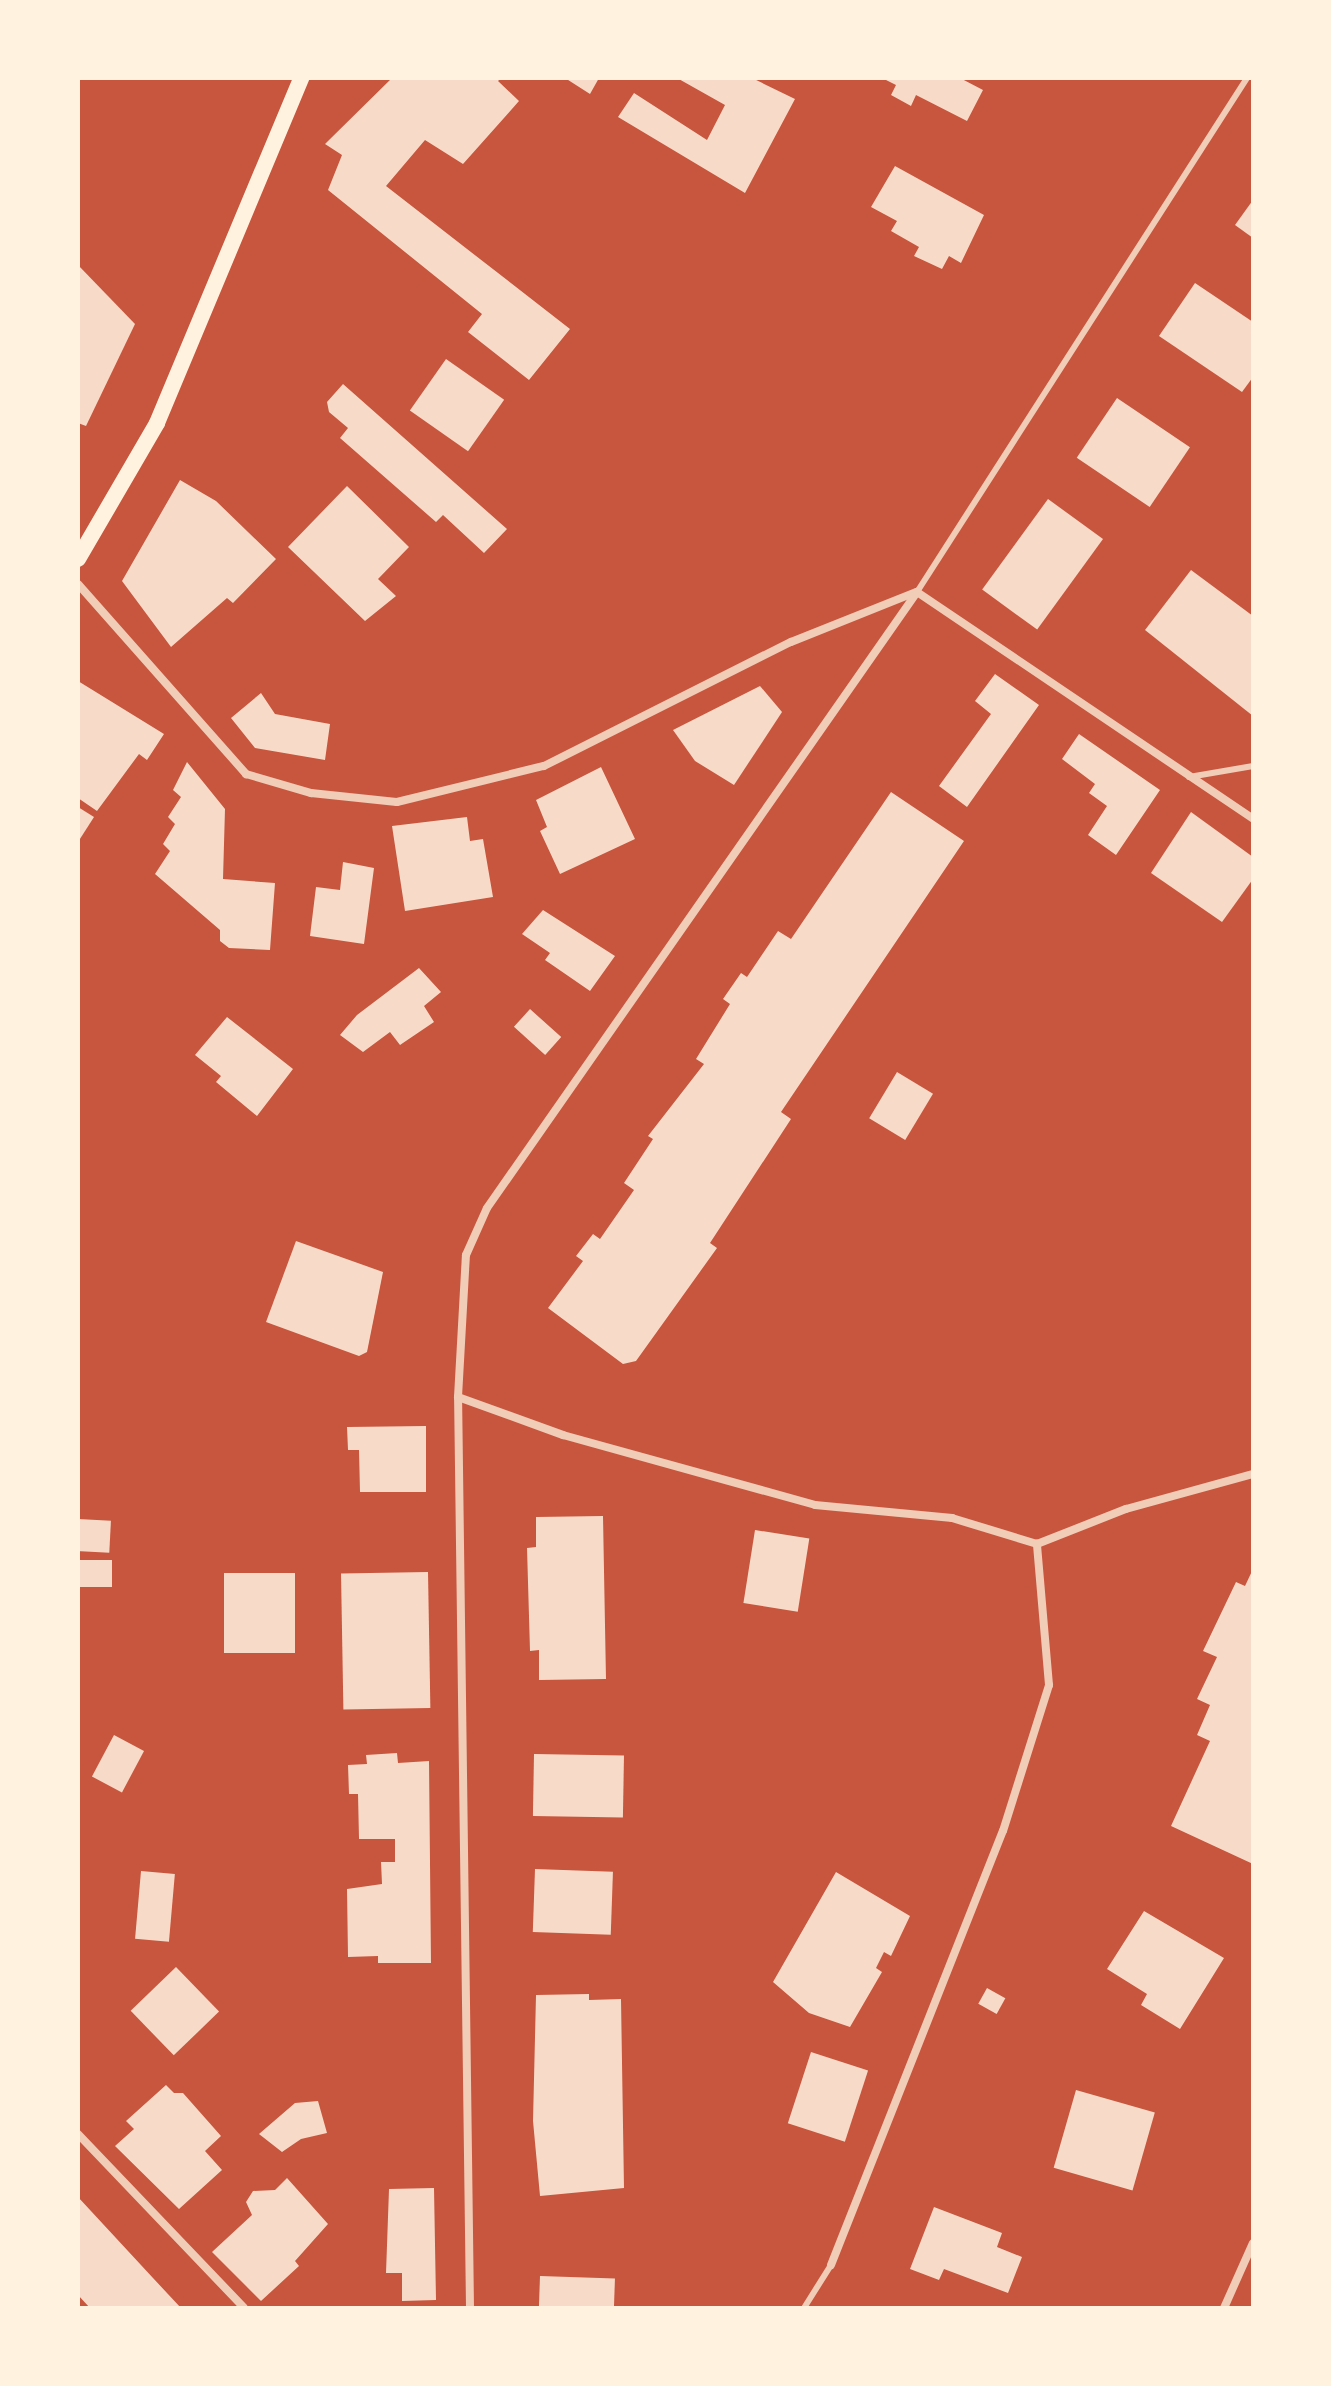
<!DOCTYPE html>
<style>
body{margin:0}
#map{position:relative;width:1331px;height:2386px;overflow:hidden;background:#c8553d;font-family:"Fira Sans",sans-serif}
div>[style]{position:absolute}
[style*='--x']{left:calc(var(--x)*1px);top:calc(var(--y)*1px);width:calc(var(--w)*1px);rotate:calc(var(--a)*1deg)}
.building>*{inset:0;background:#f7dbc8;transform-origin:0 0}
.service>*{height:6px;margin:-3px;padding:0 3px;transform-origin:3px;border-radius:3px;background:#f1ccb7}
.minor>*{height:8px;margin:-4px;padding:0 4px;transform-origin:4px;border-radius:4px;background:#f1ccb7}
.secondary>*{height:16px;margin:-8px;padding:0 8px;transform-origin:8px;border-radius:8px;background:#fff3e0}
span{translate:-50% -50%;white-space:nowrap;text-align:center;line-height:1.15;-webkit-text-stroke:7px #fff3e0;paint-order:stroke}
.frame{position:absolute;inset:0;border:80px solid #fff3e0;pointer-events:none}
</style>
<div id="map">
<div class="building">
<div style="clip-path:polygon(392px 78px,501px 78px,498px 81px,519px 101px,463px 164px,425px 140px,386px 186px,570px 329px,529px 380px,468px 332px,482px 314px,328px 190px,342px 155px,325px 144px)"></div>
<div style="clip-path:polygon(565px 78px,599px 78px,590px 94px)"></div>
<div style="clip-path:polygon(677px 78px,752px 78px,795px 99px,745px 193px,618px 117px,634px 93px,707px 140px,725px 105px)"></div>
<div style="clip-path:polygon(882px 78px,960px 78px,983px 90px,967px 121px,916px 95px,911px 106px,891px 95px,896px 85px)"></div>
<div style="clip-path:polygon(895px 166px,984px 215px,961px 263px,949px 256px,942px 269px,914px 256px,919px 247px,891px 231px,897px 221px,871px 207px)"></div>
<div style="clip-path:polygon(1253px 200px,1253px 238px,1235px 225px)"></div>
<div style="clip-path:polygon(78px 265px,135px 324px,86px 426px,78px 423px)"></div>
<div style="clip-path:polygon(1195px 283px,1253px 322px,1253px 377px,1242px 392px,1159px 336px)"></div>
<div style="left:446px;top:359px;width:71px;height:63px;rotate:35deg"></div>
<div style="clip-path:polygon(343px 384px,507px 529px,484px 553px,443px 515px,436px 522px,340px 438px,348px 428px,329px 412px,327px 402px)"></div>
<div style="left:1117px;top:398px;width:88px;height:72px;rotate:34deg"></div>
<div style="clip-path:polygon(180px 480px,216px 501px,276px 559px,233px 603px,227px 598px,171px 647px,122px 581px)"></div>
<div style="clip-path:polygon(347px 486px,409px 547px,378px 579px,396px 596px,365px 621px,288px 547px)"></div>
<div style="left:1048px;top:499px;width:68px;height:112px;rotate:36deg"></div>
<div style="clip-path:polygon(1191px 570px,1253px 616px,1253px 716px,1145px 630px)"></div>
<div style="clip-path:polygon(995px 674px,1039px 705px,967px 807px,939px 786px,991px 714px,975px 701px)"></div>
<div style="clip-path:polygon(78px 681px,164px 734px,147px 760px,139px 754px,97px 811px,78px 798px)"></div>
<div style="clip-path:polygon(760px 686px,782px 712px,734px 785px,695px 761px,673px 730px)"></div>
<div style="clip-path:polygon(261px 693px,275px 714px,330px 724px,325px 760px,255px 748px,231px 718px)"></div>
<div style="clip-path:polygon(1079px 734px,1160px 790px,1116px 855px,1088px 835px,1107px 806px,1089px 793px,1095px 784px,1062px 759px)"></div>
<div style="clip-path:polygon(187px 762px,225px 809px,223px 879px,275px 883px,270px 950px,229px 948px,220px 941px,220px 930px,155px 874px,170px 851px,163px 844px,175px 824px,168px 817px,181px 797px,173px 790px)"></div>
<div style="clip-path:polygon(601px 767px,635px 839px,560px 874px,540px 831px,547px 827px,536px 800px)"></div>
<div style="clip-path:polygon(891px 792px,964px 841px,781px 1112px,791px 1119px,710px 1243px,717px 1248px,636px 1361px,623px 1364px,548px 1308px,583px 1261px,576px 1256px,593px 1234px,600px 1239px,634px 1190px,624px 1183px,653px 1139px,648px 1136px,704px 1064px,696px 1059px,730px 1004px,723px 999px,741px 973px,747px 977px,778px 931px,791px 939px)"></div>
<div style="clip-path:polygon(78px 807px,94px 817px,78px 842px)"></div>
<div style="clip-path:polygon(1191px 812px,1253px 857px,1253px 879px,1222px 922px,1151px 873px)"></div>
<div style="clip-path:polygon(467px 817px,470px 841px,483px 839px,493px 897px,405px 911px,392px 826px)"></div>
<div style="clip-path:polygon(343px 862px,374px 868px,364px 944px,310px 936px,316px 887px,340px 890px)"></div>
<div style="clip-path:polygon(543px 910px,615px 956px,590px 991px,545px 960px,550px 953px,522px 934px)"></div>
<div style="clip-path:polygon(419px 968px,441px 992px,424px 1006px,434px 1022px,400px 1045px,390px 1032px,363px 1052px,340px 1035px,357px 1015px)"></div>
<div style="left:530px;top:1009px;width:42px;height:24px;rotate:42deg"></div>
<div style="clip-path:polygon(227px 1017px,293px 1069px,257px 1116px,216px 1082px,221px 1076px,195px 1055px)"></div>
<div style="left:897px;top:1072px;width:42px;height:54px;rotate:31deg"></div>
<div style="clip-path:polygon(296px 1241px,383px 1272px,367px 1352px,359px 1356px,266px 1322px)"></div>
<div style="clip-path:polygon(426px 1426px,426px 1492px,360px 1492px,359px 1450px,348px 1450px,347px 1427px)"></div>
<div style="clip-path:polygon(603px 1516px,606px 1679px,539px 1680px,539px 1650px,530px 1651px,527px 1548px,536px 1547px,536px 1517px)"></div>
<div style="left:78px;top:1519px;width:33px;height:32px;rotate:3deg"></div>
<div style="left:755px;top:1530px;width:55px;height:74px;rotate:9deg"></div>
<div style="left:78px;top:1560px;width:34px;height:27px"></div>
<div style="clip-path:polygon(1253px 1569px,1253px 1864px,1171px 1826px,1210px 1741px,1197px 1735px,1210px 1705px,1197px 1699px,1217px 1657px,1203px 1651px,1236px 1582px,1245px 1586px)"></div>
<div style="left:428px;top:1572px;width:136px;height:87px;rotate:89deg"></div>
<div style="left:224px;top:1573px;width:71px;height:80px"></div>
<div style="left:114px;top:1735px;width:34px;height:47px;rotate:28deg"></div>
<div style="clip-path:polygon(397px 1753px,398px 1763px,429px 1761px,431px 1963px,378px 1963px,378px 1956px,348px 1957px,347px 1889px,382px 1884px,381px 1862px,395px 1862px,395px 1839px,359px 1839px,358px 1794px,349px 1794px,348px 1765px,367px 1764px,366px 1755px)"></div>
<div style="left:534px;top:1754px;width:90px;height:62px;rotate:1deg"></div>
<div style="left:535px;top:1869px;width:78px;height:63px;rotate:2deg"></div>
<div style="left:141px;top:1871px;width:34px;height:68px;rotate:5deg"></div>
<div style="clip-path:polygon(836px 1872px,910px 1916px,891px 1956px,884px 1952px,876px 1968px,882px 1972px,850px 2027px,809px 2013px,773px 1982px)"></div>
<div style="clip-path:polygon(1144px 1911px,1224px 1958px,1180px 2029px,1141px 2005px,1147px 1994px,1107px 1969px)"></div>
<div style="left:176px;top:1967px;width:62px;height:63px;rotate:46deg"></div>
<div style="left:987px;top:1988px;width:21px;height:18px;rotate:29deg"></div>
<div style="clip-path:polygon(589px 1994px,589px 2000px,621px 1999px,624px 2188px,540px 2196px,533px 2121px,536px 1995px)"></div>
<div style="left:811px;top:2052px;width:60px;height:75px;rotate:18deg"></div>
<div style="clip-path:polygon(166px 2085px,174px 2093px,183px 2093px,221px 2136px,205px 2151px,222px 2170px,179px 2209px,115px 2146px,134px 2129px,126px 2121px)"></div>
<div style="left:1076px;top:2090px;width:82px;height:81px;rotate:16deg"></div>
<div style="clip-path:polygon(318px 2101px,327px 2133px,301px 2139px,282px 2152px,259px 2134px,295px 2103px)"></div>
<div style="clip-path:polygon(287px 2178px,328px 2224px,295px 2261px,299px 2266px,261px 2301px,212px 2252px,252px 2215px,246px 2202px,253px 2191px,275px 2190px)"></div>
<div style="clip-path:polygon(434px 2188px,436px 2300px,402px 2301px,402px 2273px,386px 2273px,389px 2189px)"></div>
<div style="clip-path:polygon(78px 2197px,153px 2278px,181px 2308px,90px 2308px,78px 2295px)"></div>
<div style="clip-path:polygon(934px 2207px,1002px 2233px,997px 2247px,1022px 2257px,1008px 2293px,944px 2269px,939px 2280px,910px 2269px)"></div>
<div style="left:540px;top:2276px;width:75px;height:31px;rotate:2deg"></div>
</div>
<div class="service">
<div style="--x:917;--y:592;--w:611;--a:-57.3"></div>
<div style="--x:1189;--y:777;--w:65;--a:-9.8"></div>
<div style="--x:804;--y:2308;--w:51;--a:-57.9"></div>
</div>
<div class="minor">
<div style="--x:78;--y:584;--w:254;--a:48.5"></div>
<div style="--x:246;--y:774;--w:68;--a:16.3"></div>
<div style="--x:311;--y:793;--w:86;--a:6"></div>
<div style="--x:397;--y:802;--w:151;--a:-13.8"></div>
<div style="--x:544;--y:766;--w:276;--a:-26.7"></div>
<div style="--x:791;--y:642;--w:135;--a:-21.8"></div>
<div style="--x:917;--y:592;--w:405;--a:34"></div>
<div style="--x:458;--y:1397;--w:112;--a:19.9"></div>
<div style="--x:563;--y:1435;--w:262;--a:15.5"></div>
<div style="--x:815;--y:1505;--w:138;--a:5.4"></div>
<div style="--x:952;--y:1518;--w:89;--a:17"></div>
<div style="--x:1037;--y:1544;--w:96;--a:-21.5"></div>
<div style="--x:1126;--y:1509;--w:132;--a:-15.4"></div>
<div style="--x:78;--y:2134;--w:240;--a:46.3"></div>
<div style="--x:831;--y:2265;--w:467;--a:-68.4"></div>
<div style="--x:1003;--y:1831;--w:153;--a:-72.5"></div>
<div style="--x:1049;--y:1685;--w:142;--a:-94.9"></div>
<div style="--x:470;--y:2308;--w:911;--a:-90.75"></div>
<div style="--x:458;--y:1397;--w:142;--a:-86.8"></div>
<div style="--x:466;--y:1255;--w:51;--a:-65.9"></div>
<div style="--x:487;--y:1208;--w:751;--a:-55.08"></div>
<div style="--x:1224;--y:2308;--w:71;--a:-66"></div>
</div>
<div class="secondary">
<div style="--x:78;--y:559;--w:157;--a:-59.8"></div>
<div style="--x:157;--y:423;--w:374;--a:-67.3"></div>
</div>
<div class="frame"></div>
</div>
